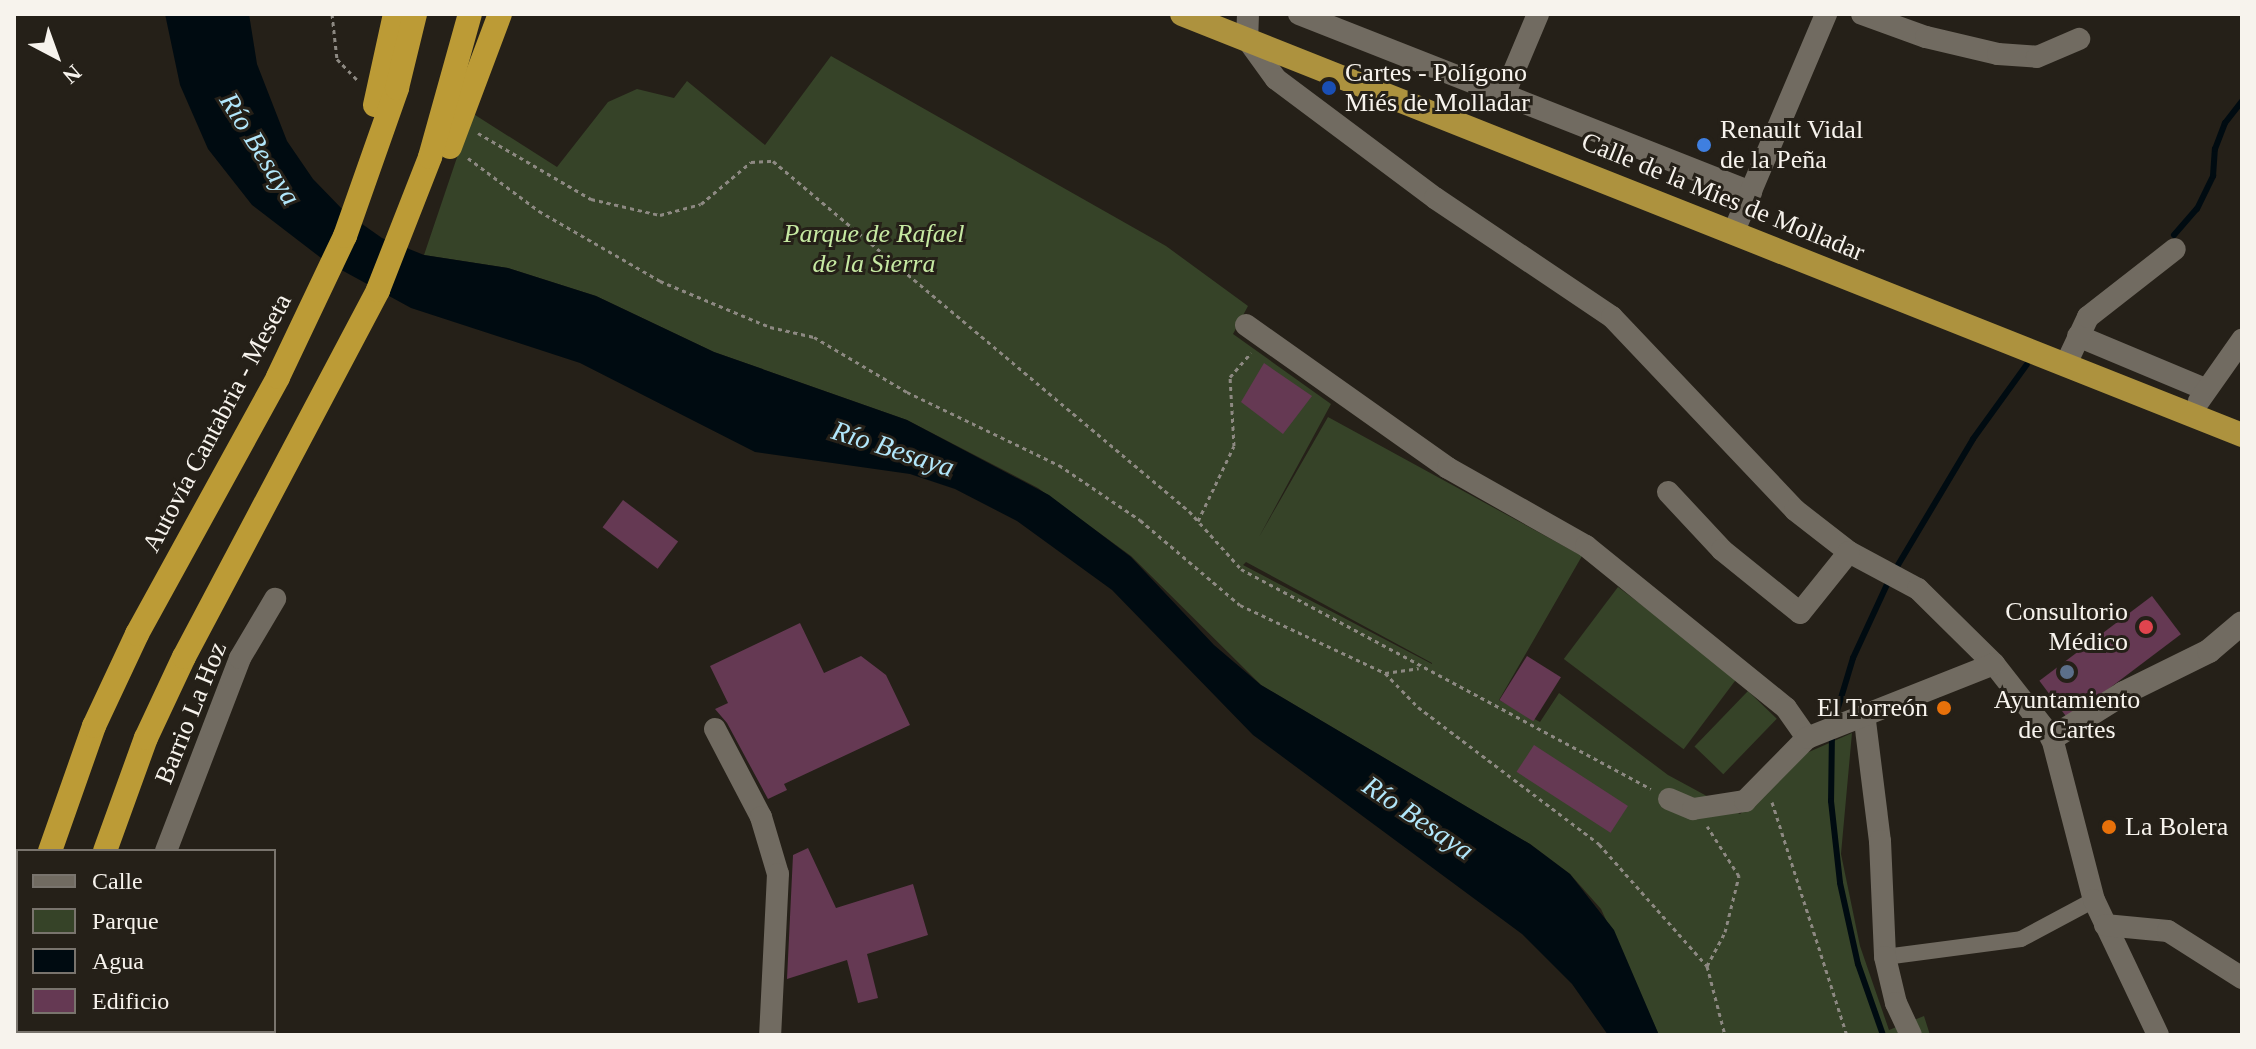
<!DOCTYPE html>
<meta charset="utf-8">
<style>
body{margin:0}
#map{position:relative;width:2256px;height:1049px;overflow:hidden;background:#252018;font-family:"Times New Roman",serif}
div>[style]{position:absolute}
[style*='--x']{left:calc(var(--x)*1px);top:calc(var(--y)*1px);width:calc(var(--w)*1px);rotate:calc(var(--a)*1deg)}
.green>*{inset:0;background:#364328;transform-origin:0 0}
.water>*{inset:0;background:#000b11}
.stream>*{height:6px;margin:-3px;padding:0 3px;transform-origin:3px;border-radius:3px;background:#000b11}
.building>*{inset:0;background:#653953;transform-origin:0 0}
.path>*{height:3px;margin-top:-1.5px;transform-origin:0;background:repeating-linear-gradient(90deg,#8d8982 0 4px,transparent 0 8px)}
.pedestrian>*{height:16px;margin:-8px;padding:0 8px;transform-origin:8px;border-radius:8px;background:#716b61}
.minor>*{height:22px;margin:-11px;padding:0 11px;transform-origin:11px;border-radius:11px;background:#716b61}
.tertiary>*{height:24px;margin:-12px;padding:0 12px;transform-origin:12px;border-radius:12px;background:#716b61}
.trunk>*{height:24px;margin:-12px;padding:0 12px;transform-origin:12px;border-radius:12px;background:#ad923e}
.motorway>*{height:24px;margin:-12px;padding:0 12px;transform-origin:12px;border-radius:12px;background:#bc9b36}
.dots>*{width:22px;height:22px;translate:-50% -50%;box-sizing:border-box;border:4px solid #252018;border-radius:50%}
span{translate:-50% -50%;white-space:nowrap;text-align:center;line-height:1.15;-webkit-text-stroke:6px #252018;paint-order:stroke}
.poi-label{font-size:26px;color:#f7f3ed}
.left{translate:0 -50%;text-align:left}
.right{translate:-100% -50%;text-align:right}
.street-label{font-size:26px;color:#f7f3ed}
.park-label{font-size:26px;color:#c6e9a2;font-style:italic}
.water-label{font-size:28px;color:#b2e7fb;font-style:italic}
.frame{position:absolute;inset:0;border:16px solid #f7f3ed;pointer-events:none}
.legend{position:absolute;left:16px;top:849px;width:260px;height:184px;box-sizing:border-box;background:#252018;border:2px solid #79746d;margin:0;padding:10px 14px;list-style:none;font-size:24px;color:#f7f3ed}
.legend li{display:flex;align-items:center;gap:16px;height:40px}
.legend b{width:40px;border:2px solid #79746d}
.north{position:absolute;left:16px;top:16px;width:80px;height:80px;-webkit-text-stroke:6px #252018;paint-order:stroke;rotate:139deg;font-size:22px;font-weight:700;line-height:32px;text-align:center;color:#f7f3ed}
.north::after{content:'';display:block;margin:auto;width:28px;height:36px;background:#f7f3ed;clip-path:polygon(50% 0,100% 100%,50% 72%,0 100%)}
</style>
<div id="map">
<div class="green">
<div style="clip-path:polygon(evenodd,831px 56px,1166px 246px,1248px 306px,1233px 334px,1331px 404px,1259px 537px,1328px 417px,1582px 556px,1499px 700px,1540px 722px,1559px 693px,1668px 775px,1740px 814px,1802px 755px,1852px 733px,1841px 854px,1860px 946px,1889px 1030px,1924px 1016px,1930px 1035px,1659px 1035px,1601px 909px,1570px 874px,1530px 844px,1261px 685px,1131px 556px,1038px 488px,907px 420px,714px 352px,596px 296px,508px 268px,424px 255px,472px 113px,557px 167px,608px 102px,637px 89px,674px 98px,687px 81px,765px 145px,831px 56px,1246px 562px,1432px 663px,1432px 664px,1243px 565px,1246px 562px)"></div>
<div style="left:1618px;top:587px;width:150px;height:90px;rotate:37deg"></div>
<div style="left:1748px;top:691px;width:40px;height:77px;rotate:44deg"></div>
</div>
<div class="water">
<div style="clip-path:polygon(165px 14px,249px 14px,257px 64px,287px 141px,313px 179px,345px 212px,382px 238px,424px 255px,508px 268px,596px 296px,714px 352px,907px 420px,1049px 495px,1131px 557px,1214px 645px,1261px 685px,1530px 844px,1570px 874px,1614px 930px,1659px 1035px,1608px 1035px,1572px 984px,1522px 934px,1253px 735px,1112px 590px,1017px 521px,955px 489px,910px 474px,755px 452px,580px 363px,411px 308px,325px 261px,252px 205px,208px 149px,180px 85px)"></div>
</div>
<div class="stream">
<div style="--x:2174;--y:235;--w:35;--a:-49"></div>
<div style="--x:2197;--y:209;--w:37;--a:-64"></div>
<div style="--x:2213;--y:176;--w:27;--a:-86"></div>
<div style="--x:2215;--y:149;--w:28;--a:-69"></div>
<div style="--x:2225;--y:123;--w:28;--a:-52"></div>
<div style="--x:1895;--y:570;--w:152;--a:-59.2"></div>
<div style="--x:1973;--y:439;--w:92;--a:-54.2"></div>
<div style="--x:1834;--y:721;--w:66;--a:-73.2"></div>
<div style="--x:1853;--y:658;--w:86;--a:-65.2"></div>
<div style="--x:1832;--y:732;--w:69;--a:90.8"></div>
<div style="--x:1831;--y:801;--w:82;--a:83.7"></div>
<div style="--x:1840;--y:883;--w:83;--a:77.5"></div>
<div style="--x:1858;--y:964;--w:75;--a:70.6"></div>
</div>
<div class="building">
<div style="clip-path:polygon(1264px 363px,1312px 396px,1283px 434px,1241px 402px)"></div>
<div style="left:623px;top:500px;width:69px;height:34px;rotate:37deg"></div>
<div style="left:2152px;top:596px;width:48px;height:141px;rotate:53deg"></div>
<div style="clip-path:polygon(800px 623px,824px 673px,861px 656px,886px 675px,910px 725px,784px 784px,787px 790px,768px 799px,727px 723px,715px 709px,728px 703px,710px 666px)"></div>
<div style="left:1527px;top:656px;width:40px;height:52px;rotate:32deg"></div>
<div style="left:1534px;top:745px;width:112px;height:32px;rotate:33deg"></div>
<div style="clip-path:polygon(808px 848px,836px 908px,913px 884px,928px 935px,867px 954px,878px 998px,858px 1003px,847px 960px,787px 979px,793px 855px)"></div>
</div>
<div class="path">
<div style="--x:332;--y:14;--w:45;--a:83.7"></div>
<div style="--x:337;--y:59;--w:30;--a:46"></div>
<div style="--x:478;--y:133;--w:131;--a:30.3"></div>
<div style="--x:591;--y:199;--w:71;--a:13.1"></div>
<div style="--x:660;--y:215;--w:42;--a:-15"></div>
<div style="--x:701;--y:204;--w:65;--a:-40"></div>
<div style="--x:751;--y:162;--w:22;--a:-3"></div>
<div style="--x:773;--y:161;--w:544;--a:40.08"></div>
<div style="--x:1189;--y:511;--w:78;--a:48.1"></div>
<div style="--x:1241;--y:569;--w:465;--a:28.2"></div>
<div style="--x:468;--y:158;--w:89;--a:36.7"></div>
<div style="--x:539;--y:211;--w:140;--a:30"></div>
<div style="--x:660;--y:281;--w:119;--a:22.7"></div>
<div style="--x:770;--y:327;--w:45;--a:12.8"></div>
<div style="--x:814;--y:337;--w:108;--a:30.6"></div>
<div style="--x:907;--y:392;--w:169;--a:25.7"></div>
<div style="--x:1059;--y:465;--w:98;--a:34.2"></div>
<div style="--x:1140;--y:520;--w:131;--a:40.4"></div>
<div style="--x:1240;--y:605;--w:160;--a:25.1"></div>
<div style="--x:1385;--y:673;--w:47;--a:45.9"></div>
<div style="--x:1418;--y:707;--w:227;--a:37.1"></div>
<div style="--x:1599;--y:844;--w:163;--a:48.5"></div>
<div style="--x:1707;--y:966;--w:71;--a:75.4"></div>
<div style="--x:1198;--y:521;--w:83;--a:-64.4"></div>
<div style="--x:1234;--y:446;--w:69;--a:-93.3"></div>
<div style="--x:1230;--y:377;--w:32;--a:-49"></div>
<div style="--x:1385;--y:673;--w:34;--a:-8"></div>
<div style="--x:1772;--y:802;--w:245;--a:72.2"></div>
<div style="--x:1707;--y:966;--w:38;--a:-62"></div>
<div style="--x:1725;--y:932;--w:58;--a:-76"></div>
<div style="--x:1739;--y:876;--w:59;--a:-122.6"></div>
</div>
<div class="pedestrian">
<div style="--x:1885;--y:957;--w:137;--a:-7.5"></div>
<div style="--x:2021;--y:939;--w:83;--a:-28.1"></div>
</div>
<div class="minor">
<div style="--x:1248;--y:14;--w:25;--a:92"></div>
<div style="--x:1247;--y:39;--w:49;--a:54.1"></div>
<div style="--x:1276;--y:79;--w:199;--a:36.8"></div>
<div style="--x:1435;--y:198;--w:213;--a:33.9"></div>
<div style="--x:1612;--y:317;--w:266;--a:46.5"></div>
<div style="--x:1795;--y:510;--w:68;--a:37.9"></div>
<div style="--x:1849;--y:552;--w:78;--a:28.2"></div>
<div style="--x:1918;--y:589;--w:107;--a:44.6"></div>
<div style="--x:1994;--y:664;--w:94;--a:51.9"></div>
<div style="--x:2052;--y:738;--w:167;--a:75.5"></div>
<div style="--x:2094;--y:900;--w:149;--a:64.6"></div>
<div style="--x:1299;--y:14;--w:486;--a:21.5"></div>
<div style="--x:1862;--y:14;--w:68;--a:19.8"></div>
<div style="--x:1926;--y:37;--w:74;--a:13.3"></div>
<div style="--x:1998;--y:54;--w:39;--a:4"></div>
<div style="--x:2037;--y:57;--w:46;--a:-23.2"></div>
<div style="--x:1504;--y:95;--w:88;--a:-67.2"></div>
<div style="--x:1734;--y:231;--w:236;--a:-67"></div>
<div style="--x:1246;--y:325;--w:247;--a:35.3"></div>
<div style="--x:1448;--y:468;--w:159;--a:29.5"></div>
<div style="--x:1586;--y:546;--w:257;--a:39"></div>
<div style="--x:1786;--y:708;--w:37;--a:55"></div>
<div style="--x:2078;--y:336;--w:138;--a:22.7"></div>
<div style="--x:2066;--y:364;--w:52;--a:-64.9"></div>
<div style="--x:2088;--y:317;--w:110;--a:-38"></div>
<div style="--x:2199;--y:401;--w:75;--a:-54.8"></div>
<div style="--x:1668;--y:492;--w:79;--a:47"></div>
<div style="--x:1722;--y:550;--w:100;--a:38.9"></div>
<div style="--x:1800;--y:613;--w:78;--a:-51.2"></div>
<div style="--x:1864;--y:713;--w:129;--a:82.9"></div>
<div style="--x:1880;--y:841;--w:116;--a:87.5"></div>
<div style="--x:1885;--y:957;--w:47;--a:76.6"></div>
<div style="--x:1896;--y:1003;--w:35;--a:65"></div>
<div style="--x:715;--y:729;--w:99;--a:62.4"></div>
<div style="--x:761;--y:817;--w:59;--a:73.4"></div>
<div style="--x:778;--y:874;--w:161;--a:92.8"></div>
<div style="--x:1669;--y:799;--w:26;--a:23"></div>
<div style="--x:1693;--y:809;--w:53;--a:-8.7"></div>
<div style="--x:1745;--y:801;--w:88;--a:-45.5"></div>
<div style="--x:1807;--y:738;--w:201;--a:-21.6"></div>
<div style="--x:166;--y:851;--w:207;--a:-69"></div>
<div style="--x:240;--y:658;--w:69;--a:-59.3"></div>
<div style="--x:2105;--y:925;--w:63;--a:5.4"></div>
<div style="--x:2168;--y:931;--w:88;--a:32.4"></div>
<div style="--x:119;--y:1035;--w:4;--a:-90"></div>
</div>
<div class="tertiary">
<div style="--x:2052;--y:738;--w:85;--a:-32"></div>
<div style="--x:2124;--y:693;--w:95;--a:-26.3"></div>
<div style="--x:2209;--y:651;--w:43;--a:-40.3"></div>
</div>
<div class="trunk">
<div style="--x:1182;--y:14;--w:1141;--a:21.66"></div>
</div>
<div class="motorway">
<div style="--x:375;--y:105;--w:93;--a:-77.6"></div>
<div style="--x:450;--y:147;--w:142;--a:-69.4"></div>
<div style="--x:50;--y:851;--w:133;--a:-70.6"></div>
<div style="--x:94;--y:726;--w:102;--a:-64.9"></div>
<div style="--x:137;--y:634;--w:293;--a:-61.2"></div>
<div style="--x:278;--y:377;--w:156;--a:-64.6"></div>
<div style="--x:345;--y:236;--w:157;--a:-70.6"></div>
<div style="--x:397;--y:88;--w:76;--a:-76.3"></div>
<div style="--x:105;--y:851;--w:120;--a:-70.1"></div>
<div style="--x:146;--y:738;--w:89;--a:-64.9"></div>
<div style="--x:184;--y:657;--w:415;--a:-62.1"></div>
<div style="--x:378;--y:290;--w:143;--a:-68.6"></div>
<div style="--x:430;--y:157;--w:148;--a:-74.4"></div>
<div style="--x:14;--y:998;--w:22;--a:-80"></div>
<div style="--x:61;--y:1035;--w:4;--a:-76"></div>
</div>
<div class="dots">
<div style="left:1329px;top:88px;background:#1a4fb4"></div>
<div style="left:1704px;top:145px;background:#3f7fe0"></div>
<div style="left:2146px;top:627px;background:#e0444e"></div>
<div style="left:2067px;top:672px;background:#5c6f8a"></div>
<div style="left:1944px;top:708px;background:#e8710a"></div>
<div style="left:2109px;top:827px;background:#e8710a"></div>
</div>
<div class="poi-label">
<span class="left" style="left:1345px;top:88px">Cartes - Polígono<br>Miés de Molladar</span>
<span class="left" style="left:1720px;top:145px">Renault Vidal<br>de la Peña</span>
<span class="right" style="left:2128px;top:627px">Consultorio<br>Médico</span>
<span style="left:2067px;top:715px">Ayuntamiento<br>de Cartes</span>
<span class="right" style="left:1928px;top:708px">El Torreón</span>
<span class="left" style="left:2125px;top:827px">La Bolera</span>
</div>
<div class="street-label">
<span style="left:1723px;top:197px;rotate:22deg">Calle de la Mies de Molladar</span>
<span style="left:217px;top:423px;rotate:-62deg">Autovía Cantabria - Meseta</span>
<span style="left:191px;top:713px;rotate:-68deg">Barrio La Hoz</span>
</div>
<div class="park-label">
<span style="left:874px;top:249px">Parque de Rafael<br>de la Sierra</span>
</div>
<div class="water-label">
<span style="left:260px;top:149px;rotate:58deg">Río Besaya</span>
<span style="left:893px;top:449px;rotate:18deg">Río Besaya</span>
<span style="left:1418px;top:818px;rotate:34deg">Río Besaya</span>
</div>
<div class="frame"></div>
<ul class="legend">
<li><b style="height:10px;background:#716b61"></b>Calle</li>
<li><b style="height:22px;background:#364328"></b>Parque</li>
<li><b style="height:22px;background:#000b11"></b>Agua</li>
<li><b style="height:22px;background:#653953"></b>Edificio</li>
</ul>
<div class="north">N</div>
</div>
